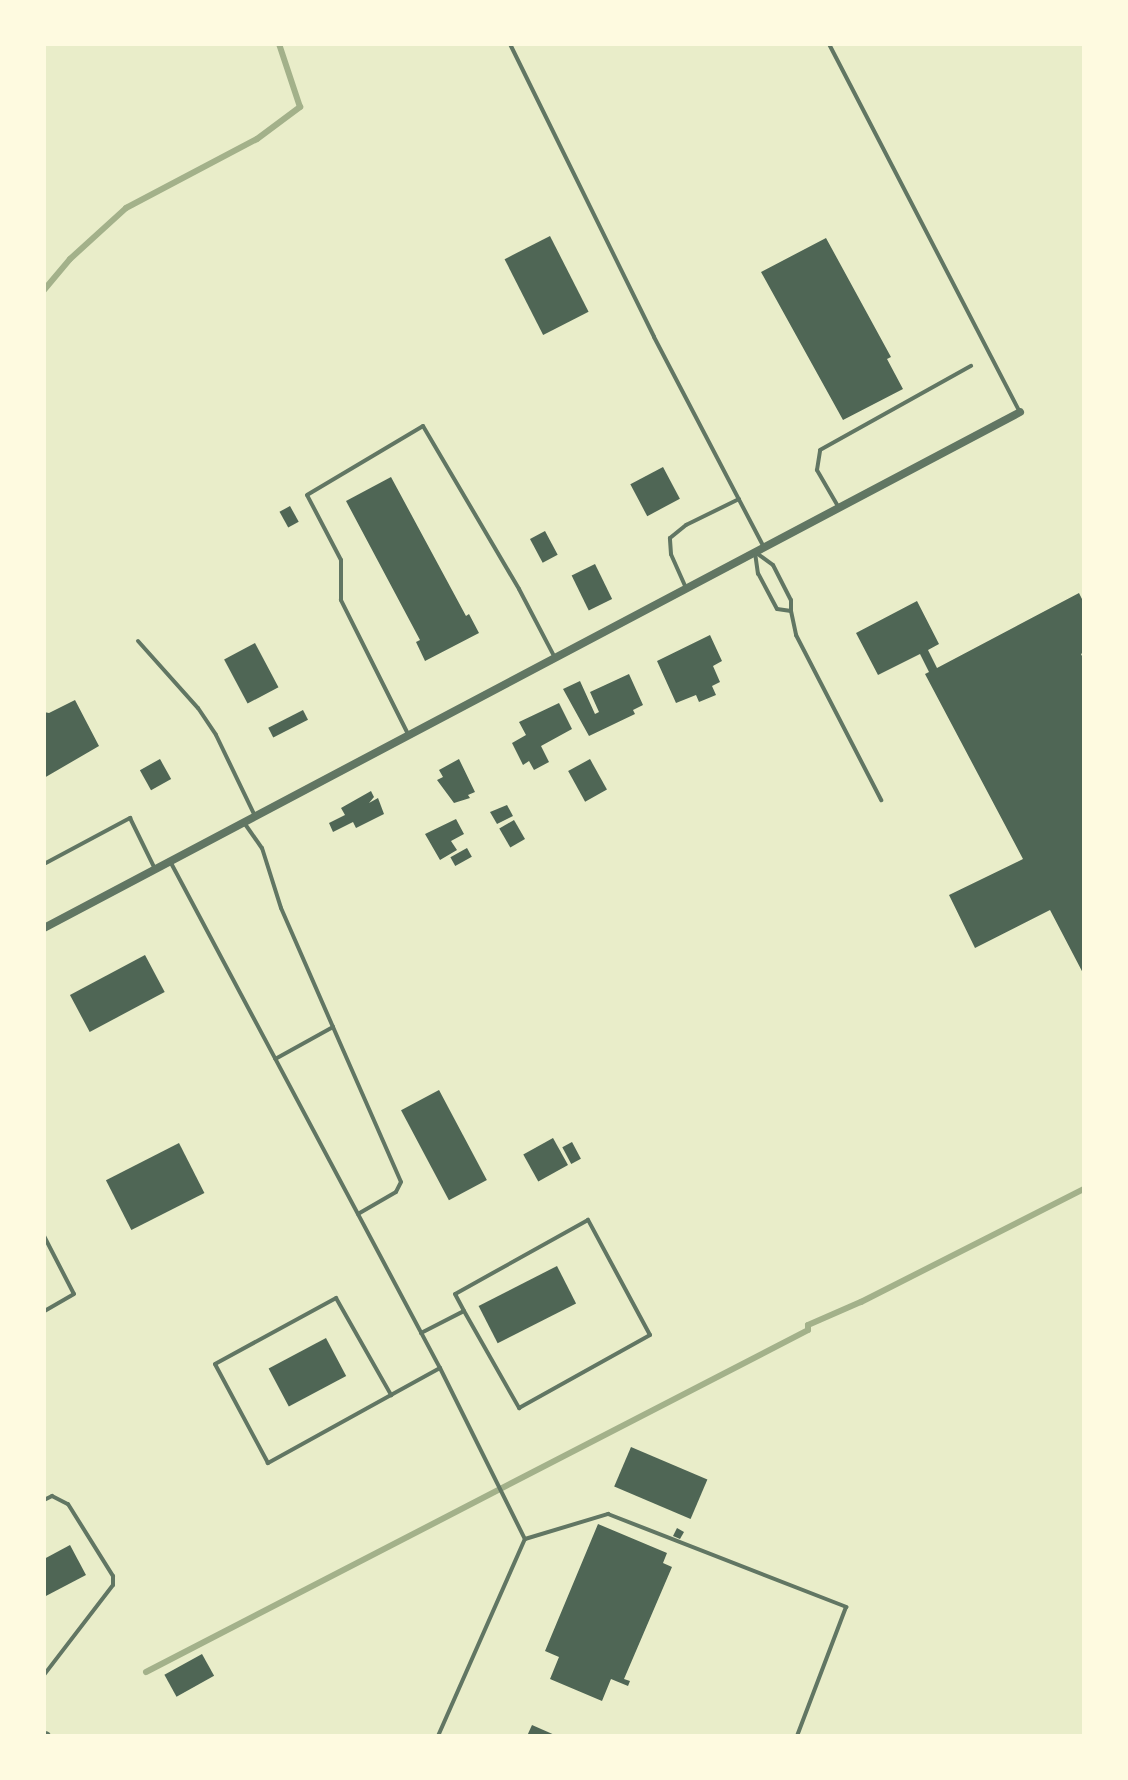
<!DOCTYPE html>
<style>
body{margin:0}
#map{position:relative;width:1128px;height:1780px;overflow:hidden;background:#e9edc9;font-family:Poppins,sans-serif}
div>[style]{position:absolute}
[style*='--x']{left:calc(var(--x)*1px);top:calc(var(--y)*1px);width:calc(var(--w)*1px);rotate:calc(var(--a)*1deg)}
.stream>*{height:6px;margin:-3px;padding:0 3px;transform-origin:3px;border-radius:3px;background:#a3b18a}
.building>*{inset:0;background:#4f6655;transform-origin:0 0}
.service>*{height:4px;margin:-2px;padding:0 2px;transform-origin:2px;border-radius:2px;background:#617663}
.minor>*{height:8px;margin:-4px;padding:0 4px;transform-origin:4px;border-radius:4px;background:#617663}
.tertiary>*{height:11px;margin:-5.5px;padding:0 5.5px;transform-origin:5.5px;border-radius:5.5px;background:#617663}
span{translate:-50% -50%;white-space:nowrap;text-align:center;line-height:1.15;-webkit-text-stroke:6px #fefae0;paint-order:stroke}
.frame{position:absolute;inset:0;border:46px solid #fefae0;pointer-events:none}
</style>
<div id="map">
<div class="stream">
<div style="--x:44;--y:290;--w:40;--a:-50"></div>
<div style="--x:70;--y:259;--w:76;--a:-42.3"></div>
<div style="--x:126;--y:208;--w:148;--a:-27.8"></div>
<div style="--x:257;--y:139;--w:54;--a:-36.7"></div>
<div style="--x:300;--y:107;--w:66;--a:-108.4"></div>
<div style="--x:146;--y:1672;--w:745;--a:-27.32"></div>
<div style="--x:808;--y:1330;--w:5;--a:-90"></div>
<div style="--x:808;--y:1325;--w:58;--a:-23.5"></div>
<div style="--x:861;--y:1302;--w:250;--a:-26.9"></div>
</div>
<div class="building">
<div style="left:550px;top:236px;width:85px;height:51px;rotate:63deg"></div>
<div style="clip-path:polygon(826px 238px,891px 357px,887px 359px,903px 389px,843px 420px,761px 272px)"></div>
<div style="left:663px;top:467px;width:36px;height:37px;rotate:62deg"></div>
<div style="clip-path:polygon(391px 477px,466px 616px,469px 614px,479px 633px,425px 661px,416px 642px,420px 640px,346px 501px)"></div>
<div style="left:290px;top:506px;width:18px;height:12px;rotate:61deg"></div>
<div style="left:545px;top:531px;width:27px;height:17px;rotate:62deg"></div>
<div style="left:595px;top:564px;width:39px;height:26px;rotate:64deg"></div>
<div style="clip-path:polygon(1079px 593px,1084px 603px,1084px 652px,1081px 654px,1084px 660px,1084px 975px,1050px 910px,975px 948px,949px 895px,1023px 859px,925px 674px,929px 672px,920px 654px,878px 675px,856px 633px,917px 601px,939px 644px,928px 650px,937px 668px)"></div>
<div style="clip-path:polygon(710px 635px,722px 661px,713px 666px,720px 682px,712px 686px,716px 695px,699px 702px,696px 695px,676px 703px,657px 661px)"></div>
<div style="left:255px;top:643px;width:50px;height:35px;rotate:62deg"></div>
<div style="clip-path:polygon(629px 674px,643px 705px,633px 710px,635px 714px,589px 736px,563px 689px,580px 681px,595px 714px,599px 712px,590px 692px)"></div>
<div style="clip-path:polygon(75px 700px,99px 746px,44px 778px,44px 712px,49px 713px)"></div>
<div style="clip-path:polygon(559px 703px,572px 729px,541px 746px,549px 762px,534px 770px,529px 761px,523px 765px,512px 743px,526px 735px,519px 722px)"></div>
<div style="left:303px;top:710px;width:11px;height:39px;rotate:63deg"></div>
<div style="left:160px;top:759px;width:23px;height:23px;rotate:61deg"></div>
<div style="clip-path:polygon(459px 759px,475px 792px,468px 795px,470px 798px,454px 803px,437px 780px,443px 777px,439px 770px)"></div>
<div style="left:590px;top:759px;width:35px;height:25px;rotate:61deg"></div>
<div style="clip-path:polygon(371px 791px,374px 797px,369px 803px,378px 798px,384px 814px,356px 828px,353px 822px,333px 832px,329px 823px,345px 815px,341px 808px)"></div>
<div style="clip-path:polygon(507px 805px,513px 816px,497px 824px,490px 812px)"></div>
<div style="clip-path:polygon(456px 819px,464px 834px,451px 841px,457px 850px,440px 860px,425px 834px)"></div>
<div style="left:514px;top:820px;width:22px;height:17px;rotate:60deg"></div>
<div style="left:467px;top:848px;width:10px;height:19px;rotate:61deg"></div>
<div style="left:145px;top:955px;width:42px;height:85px;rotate:62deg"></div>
<div style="left:439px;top:1090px;width:102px;height:43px;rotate:62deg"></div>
<div style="left:553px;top:1138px;width:31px;height:34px;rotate:61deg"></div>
<div style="left:572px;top:1142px;width:19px;height:11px;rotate:62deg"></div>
<div style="left:179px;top:1143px;width:56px;height:82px;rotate:63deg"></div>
<div style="left:557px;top:1266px;width:42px;height:88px;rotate:63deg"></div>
<div style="left:326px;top:1338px;width:43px;height:65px;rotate:62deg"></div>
<div style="left:631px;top:1447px;width:83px;height:43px;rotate:23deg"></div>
<div style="clip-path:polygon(598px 1524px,667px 1553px,663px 1563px,672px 1567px,624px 1679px,630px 1681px,628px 1686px,611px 1679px,602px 1701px,550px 1679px,559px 1657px,545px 1651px)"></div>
<div style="clip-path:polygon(677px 1528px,684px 1532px,680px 1539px,673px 1536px)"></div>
<div style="clip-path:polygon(70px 1545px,86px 1575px,44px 1597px,44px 1559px)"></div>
<div style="left:202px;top:1654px;width:25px;height:43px;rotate:61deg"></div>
<div style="clip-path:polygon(532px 1725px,557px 1736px,527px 1736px)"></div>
</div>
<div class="service">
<div style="--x:510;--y:44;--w:326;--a:63.8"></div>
<div style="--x:654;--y:337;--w:237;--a:62.4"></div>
<div style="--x:829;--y:44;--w:413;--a:62.6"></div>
<div style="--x:839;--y:508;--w:44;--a:-120.1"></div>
<div style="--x:817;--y:470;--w:20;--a:-81"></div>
<div style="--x:820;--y:450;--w:173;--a:-29.1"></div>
<div style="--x:755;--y:552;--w:22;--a:36"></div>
<div style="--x:773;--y:565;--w:39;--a:63"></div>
<div style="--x:791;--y:600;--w:11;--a:90"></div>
<div style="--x:791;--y:611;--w:14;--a:-172"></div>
<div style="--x:777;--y:609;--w:40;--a:-118"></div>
<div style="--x:758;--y:574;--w:22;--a:-98"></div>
<div style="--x:686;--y:588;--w:37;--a:-114"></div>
<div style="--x:671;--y:554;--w:16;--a:-94"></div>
<div style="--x:670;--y:538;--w:21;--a:-39"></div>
<div style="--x:686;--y:525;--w:59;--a:-26.1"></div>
<div style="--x:791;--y:611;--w:25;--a:78"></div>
<div style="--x:796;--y:635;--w:186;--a:62.7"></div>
<div style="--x:138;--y:641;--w:90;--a:48.2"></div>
<div style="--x:198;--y:708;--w:32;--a:56"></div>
<div style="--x:216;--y:735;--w:90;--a:64.3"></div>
<div style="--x:408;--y:734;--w:150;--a:-116.6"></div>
<div style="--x:341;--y:600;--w:40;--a:-90"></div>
<div style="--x:341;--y:560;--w:73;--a:-117.6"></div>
<div style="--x:307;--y:495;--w:135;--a:-30.7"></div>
<div style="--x:423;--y:426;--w:189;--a:59.5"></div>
<div style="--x:519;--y:589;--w:78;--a:62.4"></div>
<div style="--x:245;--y:824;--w:29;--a:55"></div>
<div style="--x:262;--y:848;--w:63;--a:72.4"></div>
<div style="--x:281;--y:908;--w:130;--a:66.4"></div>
<div style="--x:333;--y:1027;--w:66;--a:151.1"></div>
<div style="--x:171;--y:863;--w:572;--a:61.96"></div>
<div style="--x:440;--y:1368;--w:56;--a:151.1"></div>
<div style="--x:391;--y:1395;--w:141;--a:151.1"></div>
<div style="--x:268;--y:1463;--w:112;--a:-118.2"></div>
<div style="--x:215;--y:1364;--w:138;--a:-28.6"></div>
<div style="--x:336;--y:1298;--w:112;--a:60.4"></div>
<div style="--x:44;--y:864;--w:98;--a:-28.1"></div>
<div style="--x:130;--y:818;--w:57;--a:63.9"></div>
<div style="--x:333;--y:1027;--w:169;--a:66.3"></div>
<div style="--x:401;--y:1182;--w:11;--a:117"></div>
<div style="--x:396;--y:1192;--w:44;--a:149.9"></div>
<div style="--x:44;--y:1236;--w:65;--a:62.7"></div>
<div style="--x:74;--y:1294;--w:34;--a:150"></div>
<div style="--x:421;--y:1333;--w:48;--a:-27.1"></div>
<div style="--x:464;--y:1311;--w:112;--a:60.4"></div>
<div style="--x:519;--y:1408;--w:150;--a:-29.1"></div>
<div style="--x:650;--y:1335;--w:131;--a:-118.3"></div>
<div style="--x:588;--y:1220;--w:152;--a:150.9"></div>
<div style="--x:455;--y:1294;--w:19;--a:62"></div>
<div style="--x:440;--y:1368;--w:191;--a:63.6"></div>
<div style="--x:44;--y:1500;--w:9;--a:-27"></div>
<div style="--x:52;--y:1496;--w:18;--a:27"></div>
<div style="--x:68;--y:1504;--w:85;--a:58"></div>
<div style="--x:113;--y:1576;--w:9;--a:90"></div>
<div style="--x:113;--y:1585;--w:113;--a:127.5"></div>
<div style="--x:438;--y:1736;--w:215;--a:-66.2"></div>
<div style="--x:525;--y:1539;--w:87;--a:-16.8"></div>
<div style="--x:608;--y:1514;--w:256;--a:21.3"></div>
<div style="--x:846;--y:1607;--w:138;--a:110.8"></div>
</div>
<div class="minor">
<div style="--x:44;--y:928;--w:1104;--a:-27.86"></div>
</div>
<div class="tertiary">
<div style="--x:44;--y:1736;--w:1;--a:0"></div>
</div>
<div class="frame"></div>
</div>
